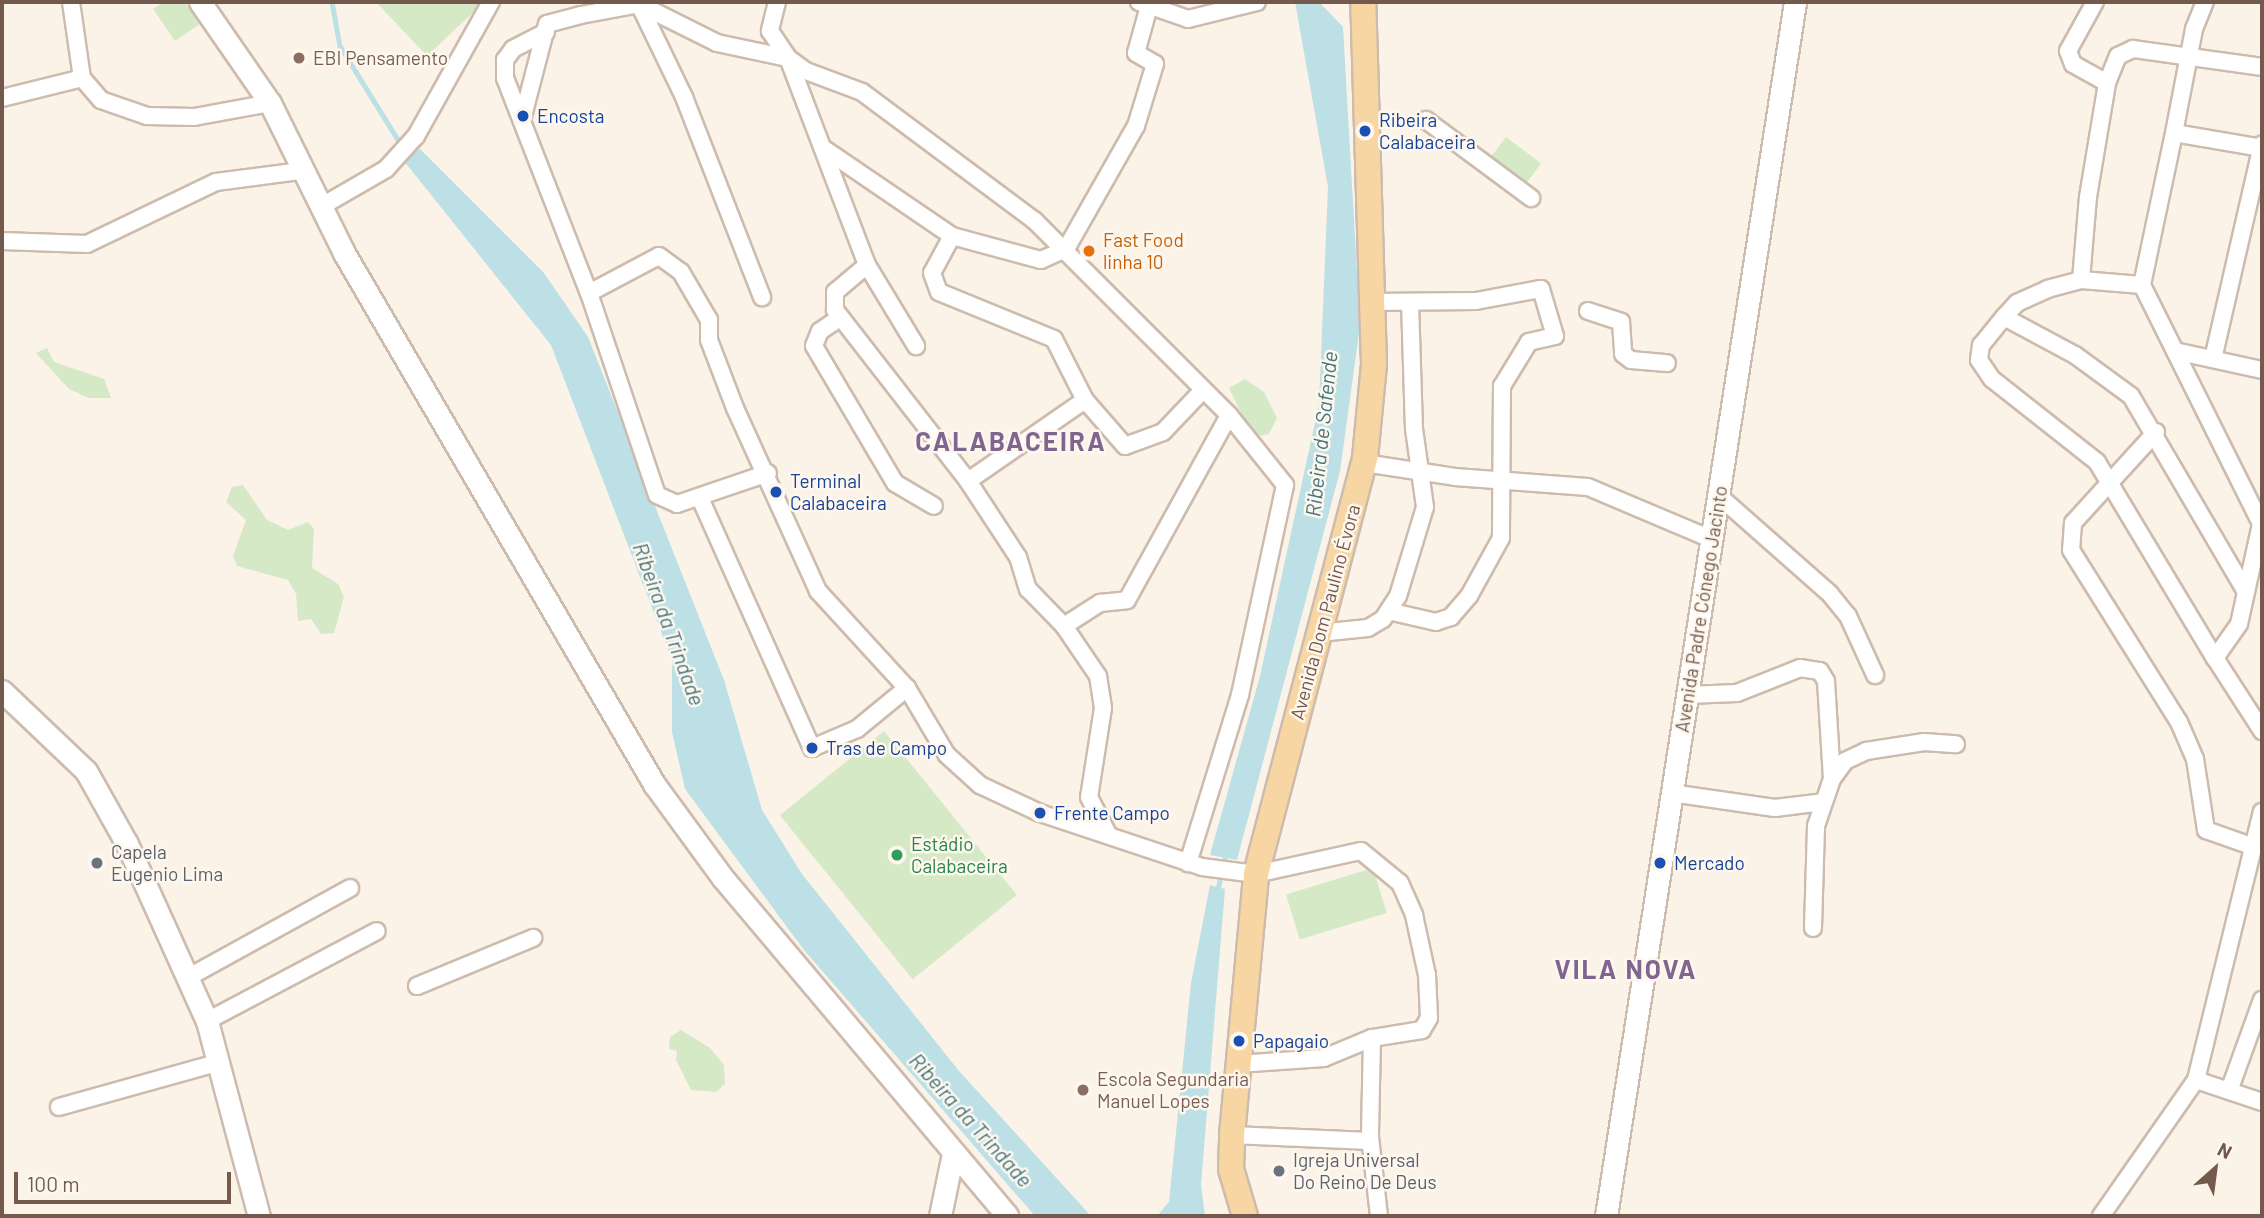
<!DOCTYPE html>
<meta charset="utf-8">
<style>
body{margin:0}
#map{position:relative;width:2264px;height:1218px;overflow:hidden;background:#fbf3e7;font-family:Barlow,sans-serif}
div>[style]{position:absolute}
[style*='--x']{left:calc(var(--x)*1px);top:calc(var(--y)*1px);width:calc(var(--w)*1px);rotate:calc(var(--a)*1deg)}
.green>*{inset:0;background:#d5e9c6;transform-origin:0 0}
.water>*{inset:0;background:#bce0e5}
.stream>*{height:4.5px;margin:-2.25px;padding:0 2.25px;transform-origin:2.25px;border-radius:2.25px;background:#bce0e5}
.roads{filter:drop-shadow(2px 0 #cdbbae) drop-shadow(-2px 0 #cdbbae) drop-shadow(0 2px #cdbbae) drop-shadow(0 -2px #cdbbae)}
.street>*{height:16px;margin:-8px;padding:0 8px;transform-origin:8px;border-radius:8px;background:#fff}
.secondary>*{height:21px;margin:-10.5px;padding:0 10.5px;transform-origin:10.5px;border-radius:10.5px;background:#fff}
.primary>*{height:24px;margin:-12px;padding:0 12px;transform-origin:12px;border-radius:12px;background:#f7d6a3}
.dots>*{width:19px;height:19px;translate:-50% -50%;box-sizing:border-box;border:4px solid #fef7ee;border-radius:50%}
span{translate:-50% -50%;white-space:nowrap;text-align:center;line-height:1.15;-webkit-text-stroke:5px #fef7ee;paint-order:stroke}
.education-label{font-size:19px;color:#785e54}
.left{translate:0 -50%;text-align:left}
.transit-label{font-size:19px;color:#164399}
.food-label{font-size:19px;color:#c56008}
.street-label{font-size:19px;color:#745a4d}
.leisure-label{font-size:19px;color:#27864d}
.worship-label{font-size:19px;color:#5b616d}
.water-label{font-size:21px;color:#44777f;font-style:italic}
.district-label{font-size:26px;color:#806590;font-weight:700;letter-spacing:2px}
.frame{position:absolute;inset:0;border:4px solid #745a4d;pointer-events:none}
.north{position:absolute;left:2180px;top:1134px;width:70px;height:70px;-webkit-text-stroke:5px #fef7ee;paint-order:stroke;rotate:28deg;font-size:19px;font-weight:700;line-height:28px;text-align:center;color:#745a4d}
.north::after{content:'';display:block;margin:auto;width:24px;height:32px;background:#745a4d;clip-path:polygon(50% 0,100% 100%,50% 72%,0 100%)}
.scale{position:absolute;left:14px;top:1172px;width:217px;height:32px;box-sizing:border-box;border:4px solid #745a4d;border-top:0;padding-left:9px;font-size:21px;line-height:24px;white-space:nowrap;color:#745a4d;-webkit-text-stroke:5px #fef7ee;paint-order:stroke}
</style>
<div id="map">
<div class="green">
<div style="clip-path:polygon(164px 2px,185px 2px,200px 24px,175px 41px,153px 9px)"></div>
<div style="clip-path:polygon(376px 2px,484px 2px,427px 56px)"></div>
<div style="left:1506px;top:137px;width:44px;height:27px;rotate:37deg"></div>
<div style="clip-path:polygon(47px 348px,54px 362px,104px 379px,111px 398px,89px 398px,69px 389px,36px 353px)"></div>
<div style="clip-path:polygon(1245px 379px,1264px 392px,1277px 418px,1269px 434px,1259px 436px,1244px 419px,1229px 388px)"></div>
<div style="clip-path:polygon(243px 485px,267px 520px,288px 530px,308px 522px,314px 529px,312px 568px,338px 584px,344px 597px,334px 633px,321px 634px,311px 619px,298px 621px,296px 594px,288px 580px,237px 566px,233px 556px,246px 520px,226px 502px,232px 487px)"></div>
<div style="left:884px;top:731px;width:211px;height:134px;rotate:51deg"></div>
<div style="left:1373px;top:868px;width:47px;height:91px;rotate:73deg"></div>
<div style="clip-path:polygon(681px 1030px,710px 1048px,724px 1065px,725px 1084px,716px 1092px,691px 1090px,676px 1060px,677px 1051px,669px 1049px,670px 1037px)"></div>
</div>
<div class="water">
<div style="clip-path:polygon(1295px 2px,1319px 2px,1343px 27px,1360px 326px,1340px 471px,1237px 860px,1210px 855px,1260px 676px,1319px 404px,1328px 187px)"></div>
<div style="clip-path:polygon(420px 149px,544px 273px,588px 337px,724px 680px,762px 810px,802px 874px,959px 1071px,1091px 1216px,1035px 1216px,804px 950px,685px 789px,672px 732px,672px 660px,551px 345px,404px 161px)"></div>
<div style="clip-path:polygon(1210px 885px,1225px 889px,1201px 1185px,1205px 1216px,1157px 1216px,1169px 1202px,1191px 983px)"></div>
</div>
<div class="stream">
<div style="--x:332;--y:2;--w:45;--a:79.7"></div>
<div style="--x:340;--y:46;--w:118;--a:58.2"></div>
<div style="--x:1217;--y:892;--w:41;--a:-77.3"></div>
</div>
<div class="roads">
<div class="street">
<div style="--x:71;--y:2;--w:77;--a:81.8"></div>
<div style="--x:777;--y:2;--w:30;--a:104"></div>
<div style="--x:770;--y:31;--w:32;--a:56"></div>
<div style="--x:788;--y:58;--w:222;--a:69.1"></div>
<div style="--x:867;--y:265;--w:42;--a:139.8"></div>
<div style="--x:835;--y:292;--w:18;--a:90"></div>
<div style="--x:835;--y:310;--w:217;--a:52.1"></div>
<div style="--x:968;--y:481;--w:91;--a:56.7"></div>
<div style="--x:1018;--y:557;--w:34;--a:73"></div>
<div style="--x:1028;--y:589;--w:52;--a:45.8"></div>
<div style="--x:1064;--y:626;--w:60;--a:55.8"></div>
<div style="--x:1098;--y:676;--w:32;--a:81"></div>
<div style="--x:1103;--y:708;--w:90;--a:98.9"></div>
<div style="--x:1089;--y:797;--w:42;--a:62.8"></div>
<div style="--x:1139;--y:2;--w:52;--a:19.1"></div>
<div style="--x:1188;--y:19;--w:71;--a:-13.8"></div>
<div style="--x:2095;--y:2;--w:56;--a:118.9"></div>
<div style="--x:2068;--y:51;--w:14;--a:69"></div>
<div style="--x:2073;--y:64;--w:39;--a:29"></div>
<div style="--x:640;--y:6;--w:101;--a:64.2"></div>
<div style="--x:684;--y:97;--w:215;--a:68.7"></div>
<div style="--x:546;--y:32;--w:37;--a:153"></div>
<div style="--x:513;--y:49;--w:14;--a:126"></div>
<div style="--x:505;--y:60;--w:18;--a:90"></div>
<div style="--x:505;--y:78;--w:231;--a:68.7"></div>
<div style="--x:589;--y:293;--w:213;--a:71.4"></div>
<div style="--x:657;--y:495;--w:22;--a:24"></div>
<div style="--x:677;--y:504;--w:96;--a:-18.8"></div>
<div style="--x:2;--y:98;--w:82;--a:-14"></div>
<div style="--x:82;--y:78;--w:29;--a:49"></div>
<div style="--x:101;--y:100;--w:49;--a:19.2"></div>
<div style="--x:147;--y:116;--w:47;--a:1.2"></div>
<div style="--x:194;--y:117;--w:77;--a:-10.4"></div>
<div style="--x:523;--y:116;--w:95;--a:-75.4"></div>
<div style="--x:547;--y:24;--w:35;--a:-15"></div>
<div style="--x:581;--y:15;--w:59;--a:-10.7"></div>
<div style="--x:639;--y:4;--w:87;--a:26.6"></div>
<div style="--x:717;--y:43;--w:73;--a:11.9"></div>
<div style="--x:788;--y:58;--w:22;--a:36"></div>
<div style="--x:806;--y:71;--w:60;--a:20.6"></div>
<div style="--x:862;--y:92;--w:216;--a:36.7"></div>
<div style="--x:1035;--y:221;--w:274;--a:45"></div>
<div style="--x:1229;--y:415;--w:90;--a:51.3"></div>
<div style="--x:1285;--y:485;--w:215;--a:102.1"></div>
<div style="--x:1240;--y:695;--w:176;--a:107.2"></div>
<div style="--x:1426;--y:120;--w:131;--a:36.6"></div>
<div style="--x:2174;--y:133;--w:106;--a:-79.1"></div>
<div style="--x:2194;--y:29;--w:29;--a:-68"></div>
<div style="--x:823;--y:148;--w:156;--a:34.3"></div>
<div style="--x:952;--y:236;--w:42;--a:118.4"></div>
<div style="--x:932;--y:273;--w:20;--a:70"></div>
<div style="--x:939;--y:292;--w:124;--a:22.2"></div>
<div style="--x:1054;--y:339;--w:68;--a:63.1"></div>
<div style="--x:1085;--y:400;--w:61;--a:49"></div>
<div style="--x:1125;--y:446;--w:40;--a:-20.2"></div>
<div style="--x:1163;--y:432;--w:58;--a:-46.4"></div>
<div style="--x:2262;--y:148;--w:89;--a:-170.3"></div>
<div style="--x:2174;--y:133;--w:155;--a:101.9"></div>
<div style="--x:2142;--y:285;--w:267;--a:63.5"></div>
<div style="--x:2261;--y:524;--w:102;--a:102.4"></div>
<div style="--x:2239;--y:624;--w:42;--a:125.2"></div>
<div style="--x:2215;--y:658;--w:87;--a:57.2"></div>
<div style="--x:322;--y:206;--w:74;--a:-30"></div>
<div style="--x:386;--y:169;--w:45;--a:-47.7"></div>
<div style="--x:416;--y:136;--w:154;--a:-60.8"></div>
<div style="--x:952;--y:236;--w:92;--a:15.1"></div>
<div style="--x:1041;--y:260;--w:27;--a:-24"></div>
<div style="--x:1066;--y:249;--w:142;--a:-60.4"></div>
<div style="--x:1136;--y:126;--w:65;--a:-73"></div>
<div style="--x:1155;--y:64;--w:22;--a:-150"></div>
<div style="--x:1136;--y:53;--w:49;--a:-74.5"></div>
<div style="--x:2;--y:241;--w:85;--a:2"></div>
<div style="--x:87;--y:244;--w:143;--a:-25.7"></div>
<div style="--x:216;--y:182;--w:86;--a:-7.4"></div>
<div style="--x:867;--y:265;--w:95;--a:58.8"></div>
<div style="--x:2081;--y:280;--w:83;--a:-85.2"></div>
<div style="--x:2088;--y:197;--w:116;--a:-80.5"></div>
<div style="--x:2107;--y:83;--w:29;--a:-68"></div>
<div style="--x:2118;--y:56;--w:17;--a:-25"></div>
<div style="--x:2133;--y:49;--w:130;--a:7.9"></div>
<div style="--x:2142;--y:285;--w:61;--a:-175.3"></div>
<div style="--x:2081;--y:280;--w:34;--a:165"></div>
<div style="--x:2048;--y:289;--w:34;--a:156"></div>
<div style="--x:2017;--y:303;--w:19;--a:133"></div>
<div style="--x:2004;--y:317;--w:36;--a:129"></div>
<div style="--x:1981;--y:345;--w:15;--a:98"></div>
<div style="--x:1979;--y:360;--w:23;--a:56"></div>
<div style="--x:1992;--y:379;--w:134;--a:38.3"></div>
<div style="--x:2097;--y:462;--w:229;--a:59"></div>
<div style="--x:589;--y:293;--w:79;--a:-27.9"></div>
<div style="--x:659;--y:256;--w:27;--a:36"></div>
<div style="--x:681;--y:272;--w:56;--a:59.7"></div>
<div style="--x:709;--y:320;--w:20;--a:90"></div>
<div style="--x:709;--y:340;--w:73;--a:69.1"></div>
<div style="--x:735;--y:408;--w:201;--a:65.6"></div>
<div style="--x:818;--y:591;--w:132;--a:47.5"></div>
<div style="--x:907;--y:688;--w:78;--a:59.2"></div>
<div style="--x:947;--y:755;--w:45;--a:42.3"></div>
<div style="--x:980;--y:785;--w:66;--a:25"></div>
<div style="--x:1040;--y:813;--w:171;--a:18.4"></div>
<div style="--x:1202;--y:867;--w:54;--a:7.4"></div>
<div style="--x:1256;--y:874;--w:107;--a:-12.4"></div>
<div style="--x:1361;--y:851;--w:50;--a:39.4"></div>
<div style="--x:1400;--y:883;--w:35;--a:66"></div>
<div style="--x:1414;--y:915;--w:61;--a:77.8"></div>
<div style="--x:1427;--y:975;--w:43;--a:87.3"></div>
<div style="--x:1429;--y:1018;--w:14;--a:120"></div>
<div style="--x:1422;--y:1030;--w:51;--a:170.9"></div>
<div style="--x:1372;--y:1038;--w:52;--a:157.4"></div>
<div style="--x:1324;--y:1058;--w:87;--a:176.1"></div>
<div style="--x:1372;--y:302;--w:104;--a:-0.6"></div>
<div style="--x:1476;--y:301;--w:66;--a:-10.5"></div>
<div style="--x:1541;--y:289;--w:49;--a:73.4"></div>
<div style="--x:1555;--y:336;--w:27;--a:167"></div>
<div style="--x:1529;--y:342;--w:52;--a:121.5"></div>
<div style="--x:1502;--y:386;--w:152;--a:90.4"></div>
<div style="--x:1501;--y:538;--w:66;--a:118.9"></div>
<div style="--x:1469;--y:596;--w:28;--a:131"></div>
<div style="--x:1451;--y:617;--w:16;--a:162"></div>
<div style="--x:1436;--y:622;--w:49;--a:-167.1"></div>
<div style="--x:1588;--y:311;--w:35;--a:18"></div>
<div style="--x:1621;--y:322;--w:32;--a:86"></div>
<div style="--x:1623;--y:354;--w:10;--a:37"></div>
<div style="--x:1631;--y:360;--w:36;--a:5"></div>
<div style="--x:2004;--y:317;--w:81;--a:28.2"></div>
<div style="--x:2075;--y:355;--w:69;--a:36.2"></div>
<div style="--x:2131;--y:396;--w:227;--a:59.6"></div>
<div style="--x:838;--y:319;--w:22;--a:146"></div>
<div style="--x:820;--y:331;--w:16;--a:112"></div>
<div style="--x:814;--y:346;--w:159;--a:59.4"></div>
<div style="--x:895;--y:483;--w:45;--a:30.5"></div>
<div style="--x:2175;--y:351;--w:89;--a:12.3"></div>
<div style="--x:2213;--y:359;--w:220;--a:-77.1"></div>
<div style="--x:2156;--y:432;--w:123;--a:132.4"></div>
<div style="--x:2073;--y:523;--w:27;--a:94"></div>
<div style="--x:2071;--y:550;--w:203;--a:57.9"></div>
<div style="--x:2179;--y:722;--w:40;--a:66.6"></div>
<div style="--x:2195;--y:759;--w:72;--a:81.2"></div>
<div style="--x:2206;--y:830;--w:51;--a:19.5"></div>
<div style="--x:1364;--y:463;--w:92;--a:8.7"></div>
<div style="--x:1455;--y:477;--w:133;--a:4.3"></div>
<div style="--x:1588;--y:487;--w:134;--a:22.9"></div>
<div style="--x:968;--y:481;--w:142;--a:-34.7"></div>
<div style="--x:1719;--y:496;--w:148;--a:41.4"></div>
<div style="--x:1830;--y:594;--w:28;--a:51"></div>
<div style="--x:1848;--y:616;--w:65;--a:65.4"></div>
<div style="--x:700;--y:498;--w:274;--a:65.9"></div>
<div style="--x:812;--y:748;--w:49;--a:-22.9"></div>
<div style="--x:857;--y:729;--w:65;--a:-39.4"></div>
<div style="--x:1064;--y:626;--w:43;--a:-32.6"></div>
<div style="--x:1100;--y:603;--w:27;--a:-6"></div>
<div style="--x:1127;--y:600;--w:211;--a:-61.1"></div>
<div style="--x:1319;--y:633;--w:49;--a:-5.8"></div>
<div style="--x:1368;--y:628;--w:17;--a:-31"></div>
<div style="--x:1383;--y:619;--w:27;--a:-57"></div>
<div style="--x:1398;--y:596;--w:93;--a:-73.1"></div>
<div style="--x:1425;--y:507;--w:79;--a:-98"></div>
<div style="--x:1414;--y:429;--w:124;--a:-91.8"></div>
<div style="--x:1687;--y:695;--w:50;--a:-2.3"></div>
<div style="--x:1737;--y:693;--w:68;--a:-21.6"></div>
<div style="--x:1800;--y:668;--w:20;--a:9"></div>
<div style="--x:1820;--y:671;--w:12;--a:59"></div>
<div style="--x:1826;--y:681;--w:98;--a:86.5"></div>
<div style="--x:1671;--y:793;--w:105;--a:8.2"></div>
<div style="--x:1775;--y:808;--w:48;--a:-7.1"></div>
<div style="--x:1813;--y:928;--w:102;--a:-88.3"></div>
<div style="--x:1816;--y:826;--w:50;--a:-71.2"></div>
<div style="--x:1832;--y:779;--w:22;--a:-54"></div>
<div style="--x:1845;--y:761;--w:23;--a:-25"></div>
<div style="--x:1866;--y:751;--w:59;--a:-8.8"></div>
<div style="--x:1924;--y:742;--w:32;--a:4"></div>
<div style="--x:189;--y:977;--w:184;--a:-28.9"></div>
<div style="--x:417;--y:986;--w:126;--a:-22.5"></div>
<div style="--x:207;--y:1021;--w:192;--a:-27.9"></div>
<div style="--x:1372;--y:1038;--w:99;--a:91.2"></div>
<div style="--x:1370;--y:1137;--w:80;--a:83.5"></div>
<div style="--x:2196;--y:1080;--w:70;--a:18.4"></div>
<div style="--x:2229;--y:1091;--w:97;--a:-70.1"></div>
<div style="--x:59;--y:1107;--w:164;--a:-15.6"></div>
<div style="--x:1232;--y:1135;--w:138;--a:2.5"></div>
<div style="--x:2101;--y:1216;--w:166;--a:-55.1"></div>
<div style="--x:2196;--y:1080;--w:276;--a:-76.2"></div>
</div>
<div class="secondary">
<div style="--x:200;--y:2;--w:123;--a:55.3"></div>
<div style="--x:270;--y:103;--w:167;--a:63.7"></div>
<div style="--x:344;--y:253;--w:615;--a:59.72"></div>
<div style="--x:654;--y:784;--w:115;--a:53.8"></div>
<div style="--x:722;--y:877;--w:443;--a:49.9"></div>
<div style="--x:2;--y:691;--w:116;--a:43.6"></div>
<div style="--x:86;--y:771;--w:84;--a:60.7"></div>
<div style="--x:127;--y:844;--w:194;--a:65.7"></div>
<div style="--x:207;--y:1021;--w:202;--a:75.1"></div>
<div style="--x:940;--y:1216;--w:64;--a:-78.3"></div>
<div style="--x:1606;--y:1216;--w:1229;--a:-81.15"></div>
</div>
<div class="primary">
<div style="--x:1245;--y:1216;--w:49;--a:-106.6"></div>
<div style="--x:1231;--y:1169;--w:34;--a:-88"></div>
<div style="--x:1232;--y:1135;--w:262;--a:-84.7"></div>
<div style="--x:1256;--y:874;--w:430;--a:-75.3"></div>
<div style="--x:1365;--y:458;--w:94;--a:-84.5"></div>
<div style="--x:1374;--y:364;--w:362;--a:-91.7"></div>
</div>
</div>
<div class="dots">
<div style="left:299px;top:58px;background:#8d6e63"></div>
<div style="left:523px;top:116px;background:#1a4fb4"></div>
<div style="left:1365px;top:131px;background:#1a4fb4"></div>
<div style="left:1089px;top:251px;background:#e8710a"></div>
<div style="left:776px;top:492px;background:#1a4fb4"></div>
<div style="left:812px;top:748px;background:#1a4fb4"></div>
<div style="left:1040px;top:813px;background:#1a4fb4"></div>
<div style="left:897px;top:855px;background:#2e9e5b"></div>
<div style="left:97px;top:863px;background:#6b7280"></div>
<div style="left:1660px;top:863px;background:#1a4fb4"></div>
<div style="left:1239px;top:1041px;background:#1a4fb4"></div>
<div style="left:1083px;top:1090px;background:#8d6e63"></div>
<div style="left:1279px;top:1171px;background:#6b7280"></div>
</div>
<div class="education-label">
<span class="left" style="left:313px;top:58px">EBI Pensamento</span>
<span class="left" style="left:1097px;top:1090px">Escola Segundaria<br>Manuel Lopes</span>
</div>
<div class="transit-label">
<span class="left" style="left:537px;top:116px">Encosta</span>
<span class="left" style="left:1379px;top:131px">Ribeira<br>Calabaceira</span>
<span class="left" style="left:790px;top:492px">Terminal<br>Calabaceira</span>
<span class="left" style="left:826px;top:748px">Tras de Campo</span>
<span class="left" style="left:1054px;top:813px">Frente Campo</span>
<span class="left" style="left:1674px;top:863px">Mercado</span>
<span class="left" style="left:1253px;top:1041px">Papagaio</span>
</div>
<div class="food-label">
<span class="left" style="left:1103px;top:251px">Fast Food<br>linha 10</span>
</div>
<div class="street-label">
<span style="left:1701px;top:609px;rotate:-81deg">Avenida Padre Cónego Jacinto</span>
<span style="left:1325px;top:612px;rotate:-75deg">Avenida Dom Paulino Évora</span>
</div>
<div class="leisure-label">
<span class="left" style="left:911px;top:855px">Estádio<br>Calabaceira</span>
</div>
<div class="worship-label">
<span class="left" style="left:111px;top:863px">Capela<br>Eugenio Lima</span>
<span class="left" style="left:1293px;top:1171px">Igreja Universal<br>Do Reino De Deus</span>
</div>
<div class="water-label">
<span style="left:1321px;top:434px;rotate:-84deg">Ribeira de Safende</span>
<span style="left:669px;top:624px;rotate:70deg">Ribeira da Trindade</span>
<span style="left:971px;top:1120px;rotate:48deg">Ribeira da Trindade</span>
</div>
<div class="district-label">
<span style="left:1011px;top:441px">CALABACEIRA</span>
<span style="left:1626px;top:969px">VILA NOVA</span>
</div>
<div class="frame"></div>
<div class="north">N</div>
<div class="scale">100 m</div>
</div>
